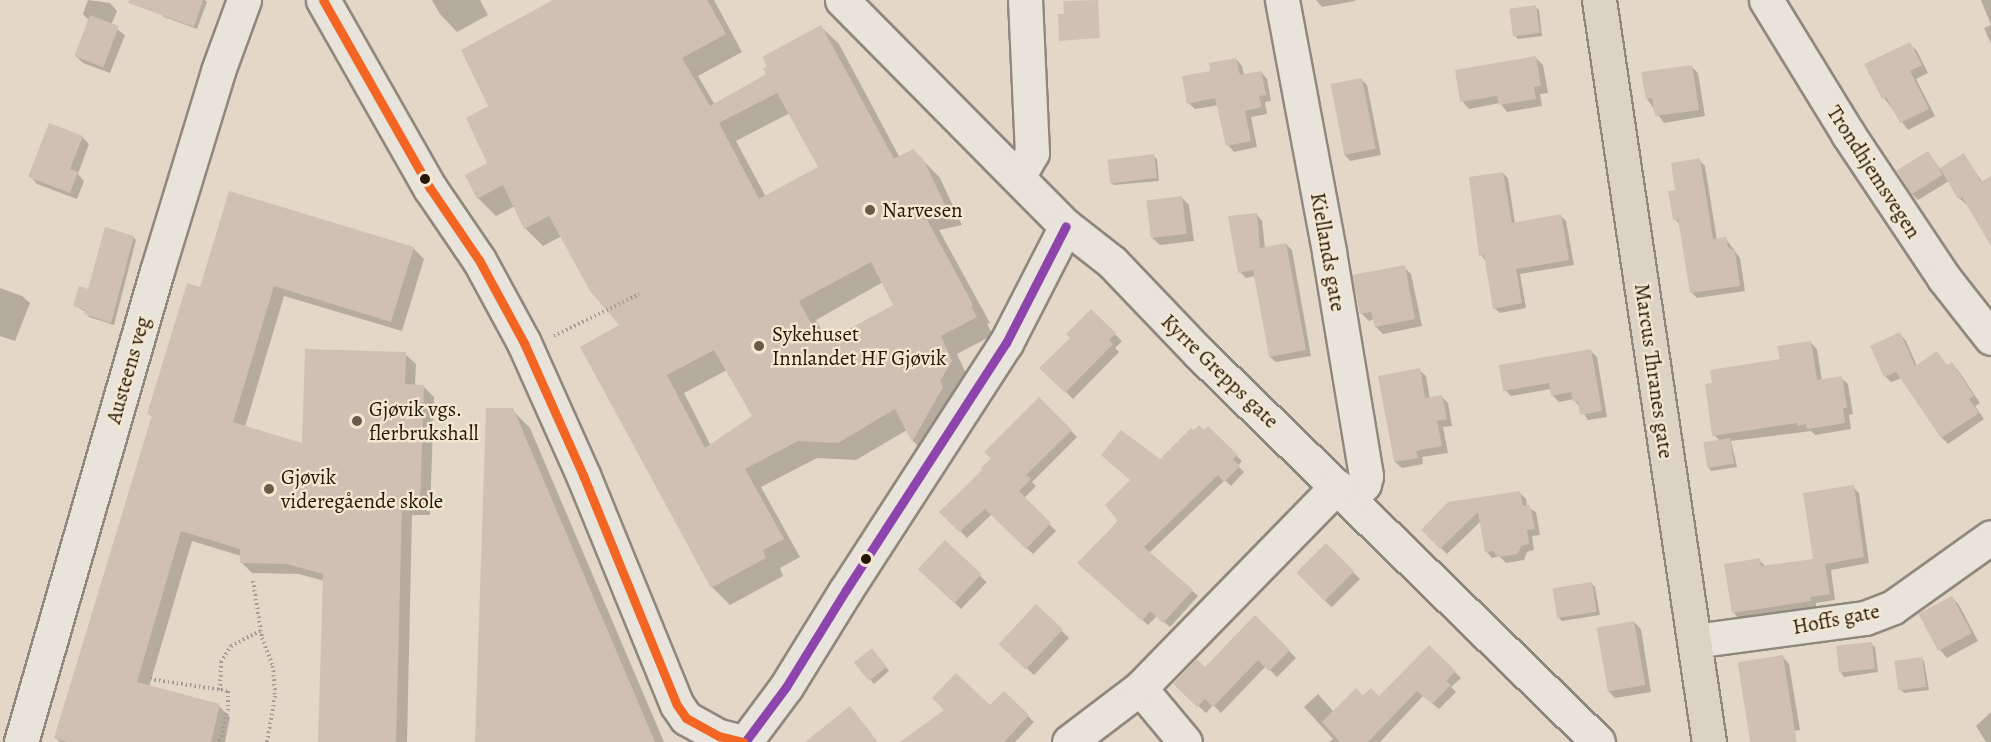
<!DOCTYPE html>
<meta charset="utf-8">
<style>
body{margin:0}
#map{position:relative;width:1991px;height:742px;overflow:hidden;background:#e3d8c7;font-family:Alegreya,serif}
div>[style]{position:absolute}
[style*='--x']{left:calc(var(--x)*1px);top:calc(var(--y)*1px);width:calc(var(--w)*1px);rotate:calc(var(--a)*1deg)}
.shadow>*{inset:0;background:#0003;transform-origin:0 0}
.building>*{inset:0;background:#d0c0b4;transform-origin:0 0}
.path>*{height:4px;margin-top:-2px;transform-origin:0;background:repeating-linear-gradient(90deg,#a29c94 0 1.5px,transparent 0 4.5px)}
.roads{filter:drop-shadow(2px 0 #8f887c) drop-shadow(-2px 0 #8f887c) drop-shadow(0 2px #8f887c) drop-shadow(0 -2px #8f887c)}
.minor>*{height:33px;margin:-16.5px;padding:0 16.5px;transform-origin:16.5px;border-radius:16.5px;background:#e8e3db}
.major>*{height:33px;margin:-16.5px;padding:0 16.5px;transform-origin:16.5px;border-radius:16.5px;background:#dcd3c5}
.bus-1>*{height:9px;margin:-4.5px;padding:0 4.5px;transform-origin:4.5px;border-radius:4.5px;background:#8e44ad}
.bus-2>*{height:9px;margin:-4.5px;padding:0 4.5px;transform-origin:4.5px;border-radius:4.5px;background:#f26522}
.dots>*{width:16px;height:16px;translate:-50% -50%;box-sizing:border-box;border:3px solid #f4e8d3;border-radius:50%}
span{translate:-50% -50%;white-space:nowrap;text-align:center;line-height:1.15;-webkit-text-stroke:4.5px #f4e8d3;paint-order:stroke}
.street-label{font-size:21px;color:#251705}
.poi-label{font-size:21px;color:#251705}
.left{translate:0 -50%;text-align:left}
</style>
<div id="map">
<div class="shadow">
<div style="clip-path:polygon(88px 0,110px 3px,117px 11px,111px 25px,125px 35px,110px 73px,83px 63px,76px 56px,90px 21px,83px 14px)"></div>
<div style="clip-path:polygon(166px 0,205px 0,207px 2px,197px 29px,164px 17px,161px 14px)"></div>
<div style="clip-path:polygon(432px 0,480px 0,488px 15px,457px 32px,440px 14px)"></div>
<div style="clip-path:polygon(evenodd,559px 0,714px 0,742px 52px,698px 76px,715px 105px,768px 74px,821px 27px,839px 44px,900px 158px,913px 150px,940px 178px,962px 225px,939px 230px,990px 323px,987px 324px,993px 335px,957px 354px,969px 380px,930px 458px,913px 441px,907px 430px,856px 460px,817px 458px,761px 487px,800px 557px,780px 568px,783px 576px,730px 605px,712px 587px,621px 325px,562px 236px,543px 246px,525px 228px,515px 206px,496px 216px,478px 198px,467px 175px,489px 164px,490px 106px,559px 0,790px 113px,820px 167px,766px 197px,736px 141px,790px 113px,559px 0,883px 282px,895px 305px,828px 343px,816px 320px,883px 282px,559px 0,727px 370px,754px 416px,711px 446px,684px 393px,727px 370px)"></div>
<div style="clip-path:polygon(1316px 0,1355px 0,1355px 1px,1322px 7px)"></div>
<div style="clip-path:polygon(1981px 0,1991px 0,1991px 44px,1984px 28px,1991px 25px)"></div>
<div style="clip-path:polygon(1535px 7px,1539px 10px,1542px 36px,1518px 39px,1515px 36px)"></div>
<div style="clip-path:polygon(1910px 44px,1917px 51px,1928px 73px,1916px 79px,1935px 116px,1908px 130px,1884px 98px,1866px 65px)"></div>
<div style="clip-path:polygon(1536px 58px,1543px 65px,1548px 93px,1540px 94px,1542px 106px,1507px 112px,1500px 103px,1469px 109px,1462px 101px)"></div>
<div style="clip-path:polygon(1236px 59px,1242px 66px,1244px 75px,1261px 72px,1267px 79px,1271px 101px,1265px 102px,1267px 114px,1251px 117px,1257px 147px,1234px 152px,1228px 145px,1219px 105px,1195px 109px,1189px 103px,1212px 72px)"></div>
<div style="clip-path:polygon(1691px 66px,1698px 73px,1705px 116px,1664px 123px,1647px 99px)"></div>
<div style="clip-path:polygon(1361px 79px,1367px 85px,1381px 155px,1350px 161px,1344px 154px)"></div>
<div style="clip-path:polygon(82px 137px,89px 144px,78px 174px,84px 181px,77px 199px,37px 184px,30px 176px)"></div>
<div style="clip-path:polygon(1928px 152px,1940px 169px,1964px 155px,1983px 183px,1991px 182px,1991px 227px,1959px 198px,1949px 181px,1918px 200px,1912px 194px,1898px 171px)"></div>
<div style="clip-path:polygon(1153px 156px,1157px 159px,1159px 181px,1114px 185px,1111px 182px)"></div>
<div style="clip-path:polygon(1699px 160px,1705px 166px,1717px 240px,1726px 239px,1740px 258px,1745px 291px,1697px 298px,1691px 292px,1681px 226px,1675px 219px,1677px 191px)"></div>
<div style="clip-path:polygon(1503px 173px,1508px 178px,1515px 224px,1561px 216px,1566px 221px,1574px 265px,1520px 274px,1526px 308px,1500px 313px,1494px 308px,1486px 261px,1481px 255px)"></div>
<div style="clip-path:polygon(1182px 198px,1189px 205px,1194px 241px,1160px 245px,1152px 238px)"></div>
<div style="clip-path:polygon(1257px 215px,1262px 221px,1265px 248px,1286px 244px,1292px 250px,1311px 356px,1276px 362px,1270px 357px,1255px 276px,1246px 278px,1240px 272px)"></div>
<div style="clip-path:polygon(133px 237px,136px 240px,114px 325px,89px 317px,86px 312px,75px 306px)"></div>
<div style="clip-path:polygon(413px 248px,424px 259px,402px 331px,284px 296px,245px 427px,304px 445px,405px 354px,416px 364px,415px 386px,423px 386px,434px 397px,430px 515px,412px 515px,407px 742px,320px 742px,324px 581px,299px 574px,252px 573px,241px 562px,241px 556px,192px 541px,149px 687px,219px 706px,230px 717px,225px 742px,60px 742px,56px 738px,153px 417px,149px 414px,201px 289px)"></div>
<div style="clip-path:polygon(1404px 267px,1411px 274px,1422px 326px,1383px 334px,1376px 327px,1374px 319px,1369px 321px,1361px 313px)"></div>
<div style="clip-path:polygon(0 288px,22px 296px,30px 303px,15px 341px,0 336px)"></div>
<div style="clip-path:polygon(1091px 311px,1122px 341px,1115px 348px,1119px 352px,1073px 399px,1042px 368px,1072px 338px)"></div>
<div style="clip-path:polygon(1900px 334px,1906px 341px,1917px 366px,1937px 353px,1948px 366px,1952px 364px,1958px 370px,1980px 403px,1975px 406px,1984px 419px,1948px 444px,1942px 438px,1902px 378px,1891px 382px,1885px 376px)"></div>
<div style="clip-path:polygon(1810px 342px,1817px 349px,1822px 381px,1841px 378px,1848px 384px,1853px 414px,1849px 415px,1851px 429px,1815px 435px,1811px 431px,1731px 441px,1737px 467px,1711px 471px,1708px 467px,1720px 441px,1714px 435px,1781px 361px)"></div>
<div style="clip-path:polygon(1591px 351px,1597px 357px,1607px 417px,1588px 420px,1574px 399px,1559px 402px,1552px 395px,1551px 389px,1511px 396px,1505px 390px)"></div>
<div style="clip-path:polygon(1419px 370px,1426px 376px,1430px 399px,1441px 396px,1448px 403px,1452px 426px,1443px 427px,1448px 453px,1422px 457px,1423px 464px,1402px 468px,1395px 462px)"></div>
<div style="clip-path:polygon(1039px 399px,1077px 437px,1032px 482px,1036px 486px,1024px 498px,1056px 531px,1033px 554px,992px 514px,967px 538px,942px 512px,984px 470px)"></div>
<div style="clip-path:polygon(512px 410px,530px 428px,664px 742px,477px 742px)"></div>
<div style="clip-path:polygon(1208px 428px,1242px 461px,1238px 466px,1244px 472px,1231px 486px,1225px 480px,1149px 553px,1198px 596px,1170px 627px,1157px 616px,1148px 625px,1084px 569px,1160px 460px)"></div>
<div style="clip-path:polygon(1853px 487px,1859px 493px,1869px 563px,1831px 570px,1835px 600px,1816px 603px,1816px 607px,1739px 619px,1733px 612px,1759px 560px,1765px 566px,1815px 560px)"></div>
<div style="clip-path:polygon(1520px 493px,1526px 499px,1527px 507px,1536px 512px,1540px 535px,1532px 536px,1534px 550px,1527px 552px,1524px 560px,1506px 563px,1499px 556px,1492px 558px,1486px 551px,1481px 521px,1447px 554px,1423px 530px)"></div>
<div style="left:945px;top:542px;width:58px;height:37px;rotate:44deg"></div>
<div style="left:1326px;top:545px;width:48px;height:40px;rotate:45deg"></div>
<div style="clip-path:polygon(1592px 584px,1595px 587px,1600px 615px,1562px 621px,1559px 618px)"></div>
<div style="clip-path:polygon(1952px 597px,1959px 605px,1978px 641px,1947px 658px,1940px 650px)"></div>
<div style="clip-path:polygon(1036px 606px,1069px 638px,1034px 675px,1008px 651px)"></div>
<div style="clip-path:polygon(1255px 617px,1296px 658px,1277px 677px,1266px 666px,1221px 713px,1213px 705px,1206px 713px,1175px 684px,1205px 669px)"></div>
<div style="clip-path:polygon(1634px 622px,1641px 629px,1651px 692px,1615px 698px,1608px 691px)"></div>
<div style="clip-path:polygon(1871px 644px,1875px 647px,1878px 672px,1844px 677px,1841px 673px)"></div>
<div style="clip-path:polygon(1429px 647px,1461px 678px,1451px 687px,1456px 692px,1439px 709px,1423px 696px,1380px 742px,1329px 742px,1333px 739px,1304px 707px,1318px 694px,1334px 712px,1379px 698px)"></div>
<div style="clip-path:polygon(875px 653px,889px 671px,874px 684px,856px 663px)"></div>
<div style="clip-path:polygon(1782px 656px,1789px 664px,1800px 730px,1758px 737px)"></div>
<div style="clip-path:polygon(1921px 658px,1924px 661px,1929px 690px,1904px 693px,1901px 690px)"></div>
<div style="clip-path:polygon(1004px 693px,1034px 722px,1015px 742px,902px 742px,946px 710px,990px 708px)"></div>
<div style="clip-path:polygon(1991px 712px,1991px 742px,1986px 742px,1976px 726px)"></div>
</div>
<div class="building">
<div style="clip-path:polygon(129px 0,203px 0,194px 27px,128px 3px)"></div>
<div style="clip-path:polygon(evenodd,553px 0,707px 0,726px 34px,682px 58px,710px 106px,766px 74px,763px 69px,767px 66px,762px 57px,821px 25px,894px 159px,913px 149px,923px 159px,946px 207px,923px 212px,973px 305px,971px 306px,977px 317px,941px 336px,952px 361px,940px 381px,943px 387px,912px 442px,895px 409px,838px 443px,798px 441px,745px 469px,784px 539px,763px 550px,766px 558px,711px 588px,580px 347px,619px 325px,590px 291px,549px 216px,524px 229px,503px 185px,477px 199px,465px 175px,487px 163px,466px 118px,488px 106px,461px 50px,553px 0,777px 93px,818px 167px,759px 199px,719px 123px,777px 93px,553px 0,871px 262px,893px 305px,822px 344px,799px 301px,871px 262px,553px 0,714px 350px,752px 416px,705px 448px,667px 375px,714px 350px)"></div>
<div style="clip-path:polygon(1098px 0,1100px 38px,1059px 41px,1058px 14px,1064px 14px,1063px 1px)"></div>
<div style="left:1536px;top:5px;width:28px;height:27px;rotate:82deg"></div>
<div style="left:90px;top:15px;width:31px;height:44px;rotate:21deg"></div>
<div style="clip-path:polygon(1910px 42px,1922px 65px,1910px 71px,1929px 109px,1900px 123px,1886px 97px,1882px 99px,1864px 64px)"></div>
<div style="clip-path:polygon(1536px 56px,1541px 86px,1534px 87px,1536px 99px,1499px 105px,1497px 96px,1460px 102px,1455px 70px)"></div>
<div style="clip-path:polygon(1236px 58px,1240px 75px,1261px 71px,1266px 95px,1259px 96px,1262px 107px,1245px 111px,1251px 141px,1226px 146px,1215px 98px,1187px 104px,1182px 76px,1210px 71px,1209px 63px)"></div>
<div style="clip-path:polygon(1692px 65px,1699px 110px,1655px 116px,1652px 98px,1646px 99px,1641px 72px)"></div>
<div style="left:1362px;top:78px;width:72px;height:32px;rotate:79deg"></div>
<div style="clip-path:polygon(49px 123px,83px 136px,70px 169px,78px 172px,70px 193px,28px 177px)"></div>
<div style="left:1928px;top:151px;width:28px;height:37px;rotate:58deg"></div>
<div style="clip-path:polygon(1964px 153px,1981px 182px,1991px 176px,1991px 246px,1962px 197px,1958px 199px,1940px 168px)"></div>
<div style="left:1154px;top:154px;width:24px;height:47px;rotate:83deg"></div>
<div style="clip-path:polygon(1700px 158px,1713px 239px,1726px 237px,1728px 247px,1735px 251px,1740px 286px,1690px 293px,1678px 219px,1673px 220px,1668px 191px,1675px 190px,1671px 163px)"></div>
<div style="clip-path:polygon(1503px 172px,1512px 223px,1561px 214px,1569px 260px,1516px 269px,1522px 303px,1493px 309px,1484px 255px,1479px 256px,1469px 177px)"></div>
<div style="clip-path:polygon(229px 191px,414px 247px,391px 322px,274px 286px,233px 422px,302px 443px,305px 349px,406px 352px,405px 384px,424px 385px,420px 505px,402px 505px,396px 742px,318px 742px,323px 574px,287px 564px,240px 563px,240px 549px,181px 531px,137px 682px,220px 704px,211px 742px,67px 742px,54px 738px,152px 415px,147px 414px,187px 283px,200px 287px)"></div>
<div style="left:1182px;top:196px;width:38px;height:36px;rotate:83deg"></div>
<div style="clip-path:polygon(1257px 213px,1260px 248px,1286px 243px,1306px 350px,1269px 357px,1253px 270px,1238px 273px,1228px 216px)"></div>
<div style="clip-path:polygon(105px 227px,134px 236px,111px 323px,84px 314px,85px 310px,73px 306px,79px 286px,88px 289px)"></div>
<div style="clip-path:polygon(1405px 265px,1415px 319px,1375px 327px,1371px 312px,1360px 314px,1352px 275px)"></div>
<div style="clip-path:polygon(1091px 309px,1116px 333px,1109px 340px,1113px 344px,1065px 393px,1039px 368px,1070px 338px,1066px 334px)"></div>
<div style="clip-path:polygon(1900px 332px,1915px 366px,1937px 351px,1947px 365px,1952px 362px,1974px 396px,1969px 399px,1979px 413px,1941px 438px,1896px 372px,1884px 377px,1870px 346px)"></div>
<div style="clip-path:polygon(1811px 341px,1817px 380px,1842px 376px,1847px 408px,1843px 408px,1845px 423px,1807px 429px,1806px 424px,1797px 426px,1797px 423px,1712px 436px,1705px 384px,1712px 383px,1710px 370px,1780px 359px,1777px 346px)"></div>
<div style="clip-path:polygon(1591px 349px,1602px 411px,1580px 415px,1578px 401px,1573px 402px,1571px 392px,1551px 396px,1549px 383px,1503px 391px,1499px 365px)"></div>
<div style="clip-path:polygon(1420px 368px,1425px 398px,1442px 395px,1447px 419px,1437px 421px,1442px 446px,1416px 451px,1418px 458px,1394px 462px,1378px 376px)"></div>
<div style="clip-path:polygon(1039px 397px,1072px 430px,1026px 475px,1031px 479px,1019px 491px,1051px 523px,1026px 549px,985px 509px,959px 532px,939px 512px,982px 470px,981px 468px,991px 458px,984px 452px)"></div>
<div style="clip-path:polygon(486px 408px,513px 408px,655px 742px,475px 742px)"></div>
<div style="clip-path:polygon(1199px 425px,1204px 430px,1208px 426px,1238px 455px,1233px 459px,1240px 466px,1224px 482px,1218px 475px,1144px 547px,1193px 590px,1163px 623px,1150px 611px,1142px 621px,1077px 563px,1118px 521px,1105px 505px,1130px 480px,1101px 455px,1121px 430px,1160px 459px,1191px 428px,1194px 430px)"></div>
<div style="left:1730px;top:438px;width:26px;height:27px;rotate:81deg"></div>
<div style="clip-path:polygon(1854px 485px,1864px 557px,1825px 564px,1830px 594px,1810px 597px,1811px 601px,1732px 613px,1724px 564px,1760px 558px,1761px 566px,1813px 559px,1803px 493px)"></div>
<div style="clip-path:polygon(1520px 491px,1523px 506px,1530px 505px,1535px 529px,1527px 530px,1529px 544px,1521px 546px,1518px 554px,1498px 557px,1493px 551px,1485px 552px,1478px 512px,1440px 549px,1421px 530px,1448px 502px)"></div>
<div style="left:945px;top:540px;width:50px;height:40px;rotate:43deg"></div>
<div style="left:1326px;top:543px;width:40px;height:42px;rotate:45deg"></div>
<div style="left:1592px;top:582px;width:30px;height:40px;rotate:81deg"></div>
<div style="left:1952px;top:596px;width:42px;height:38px;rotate:62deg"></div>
<div style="left:1036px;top:604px;width:37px;height:55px;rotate:43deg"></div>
<div style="clip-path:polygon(1255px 615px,1290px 650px,1269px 671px,1258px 660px,1213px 707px,1205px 699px,1197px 707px,1173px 684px,1197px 659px,1205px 667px)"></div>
<div style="left:1634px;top:621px;width:65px;height:38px;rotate:80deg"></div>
<div style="left:1872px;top:642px;width:27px;height:36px;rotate:84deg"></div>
<div style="clip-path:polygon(1429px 645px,1456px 671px,1446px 681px,1451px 685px,1432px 704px,1417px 691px,1368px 742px,1340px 742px,1322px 722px,1356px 688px,1363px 695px,1371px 688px,1379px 696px)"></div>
<div style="left:872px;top:648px;width:24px;height:23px;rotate:52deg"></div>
<div style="left:1783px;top:655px;width:88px;height:46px;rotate:81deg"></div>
<div style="left:1922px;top:657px;width:30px;height:28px;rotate:82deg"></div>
<div style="clip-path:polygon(956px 673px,990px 705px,1004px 691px,1029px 715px,1004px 742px,900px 742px,944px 710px,932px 698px)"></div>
<div style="clip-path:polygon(850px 706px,878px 742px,805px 742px)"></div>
</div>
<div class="path">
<div style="--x:554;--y:336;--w:95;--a:-26.3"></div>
<div style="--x:253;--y:581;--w:58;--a:81"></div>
<div style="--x:262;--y:638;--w:30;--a:69"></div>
<div style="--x:273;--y:666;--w:30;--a:86"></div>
<div style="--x:275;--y:696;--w:47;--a:99.9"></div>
<div style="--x:150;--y:679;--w:79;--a:8.7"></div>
<div style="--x:228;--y:691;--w:18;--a:90"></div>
<div style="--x:228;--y:709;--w:34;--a:104"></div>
<div style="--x:220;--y:690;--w:28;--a:-88"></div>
<div style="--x:221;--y:662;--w:19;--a:-58"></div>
<div style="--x:231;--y:646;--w:33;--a:-27"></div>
</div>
<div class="roads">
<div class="minor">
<div style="--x:323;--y:0;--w:216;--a:60.4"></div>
<div style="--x:430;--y:188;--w:87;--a:55.8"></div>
<div style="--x:479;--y:260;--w:94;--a:61.5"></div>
<div style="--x:524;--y:343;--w:145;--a:65.9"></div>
<div style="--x:583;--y:475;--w:248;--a:67.8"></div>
<div style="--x:677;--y:705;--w:16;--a:55"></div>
<div style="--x:686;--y:718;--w:38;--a:29"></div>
<div style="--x:719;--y:736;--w:25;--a:14"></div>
<div style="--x:842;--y:0;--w:318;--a:45.3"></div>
<div style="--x:1066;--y:226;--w:58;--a:38"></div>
<div style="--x:1112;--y:262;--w:126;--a:46.3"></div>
<div style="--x:1199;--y:353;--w:557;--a:44.27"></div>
<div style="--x:1282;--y:0;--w:256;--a:79.4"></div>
<div style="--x:1329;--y:252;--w:227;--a:80.6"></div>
<div style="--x:1366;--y:476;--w:8;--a:104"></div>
<div style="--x:1364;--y:484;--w:21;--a:135"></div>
<div style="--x:1766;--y:0;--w:157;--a:58.5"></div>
<div style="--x:1848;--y:134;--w:173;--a:56.3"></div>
<div style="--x:1944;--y:278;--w:76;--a:51.9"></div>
<div style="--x:1018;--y:177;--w:28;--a:-60"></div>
<div style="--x:1032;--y:153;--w:153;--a:-92.6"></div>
<div style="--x:1694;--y:641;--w:173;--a:-7.7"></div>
<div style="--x:1865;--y:618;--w:30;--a:-21"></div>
<div style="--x:1893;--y:607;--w:120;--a:-35.5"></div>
<div style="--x:1140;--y:688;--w:70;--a:50.2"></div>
<div style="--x:21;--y:742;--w:490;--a:-73.9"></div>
<div style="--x:157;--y:271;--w:209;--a:-73"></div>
<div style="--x:218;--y:71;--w:76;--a:-69.9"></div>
<div style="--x:745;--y:742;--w:69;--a:-53.3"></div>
<div style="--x:786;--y:687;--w:114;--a:-58.3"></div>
<div style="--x:846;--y:590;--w:294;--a:-57.1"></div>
<div style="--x:1006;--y:343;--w:131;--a:-62.9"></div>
<div style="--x:1069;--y:742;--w:89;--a:-37.3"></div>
<div style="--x:1140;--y:688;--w:282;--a:-45.7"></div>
</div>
<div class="major">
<div style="--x:1599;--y:0;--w:750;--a:81.57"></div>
</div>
</div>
<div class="bus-1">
<div style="--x:745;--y:742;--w:69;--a:-53.3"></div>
<div style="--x:786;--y:687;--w:114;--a:-58.3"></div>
<div style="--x:846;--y:590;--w:294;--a:-57.1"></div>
<div style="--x:1006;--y:343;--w:131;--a:-62.9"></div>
</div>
<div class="bus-2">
<div style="--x:323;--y:0;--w:216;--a:60.4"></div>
<div style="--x:430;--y:188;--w:87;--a:55.8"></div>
<div style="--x:479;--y:260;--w:94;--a:61.5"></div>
<div style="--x:524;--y:343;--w:145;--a:65.9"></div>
<div style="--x:583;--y:475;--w:248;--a:67.8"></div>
<div style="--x:677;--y:705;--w:16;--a:55"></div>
<div style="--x:686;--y:718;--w:38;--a:29"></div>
<div style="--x:719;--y:736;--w:25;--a:14"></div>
</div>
<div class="dots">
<div style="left:425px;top:179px;background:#251705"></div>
<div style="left:870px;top:210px;background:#685b49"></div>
<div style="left:759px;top:346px;background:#685b49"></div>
<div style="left:357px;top:421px;background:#685b49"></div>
<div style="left:269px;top:489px;background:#685b49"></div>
<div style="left:866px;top:559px;background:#251705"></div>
</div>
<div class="street-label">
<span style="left:1874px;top:172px;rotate:57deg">Trondhjemsvegen</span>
<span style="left:1328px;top:252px;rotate:80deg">Kiellands gate</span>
<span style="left:128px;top:370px;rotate:-74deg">Austeens veg</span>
<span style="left:1220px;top:371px;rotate:44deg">Kyrre Grepps gate</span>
<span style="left:1654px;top:371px;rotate:82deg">Marcus Thranes gate</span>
<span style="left:1836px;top:619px;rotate:-11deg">Hoffs gate</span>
</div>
<div class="poi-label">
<span class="left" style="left:882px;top:210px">Narvesen</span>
<span class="left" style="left:772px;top:346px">Sykehuset<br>Innlandet HF Gjøvik</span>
<span class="left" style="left:369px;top:421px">Gjøvik vgs.<br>flerbrukshall</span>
<span class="left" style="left:281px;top:489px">Gjøvik<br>videregående skole</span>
</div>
</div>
